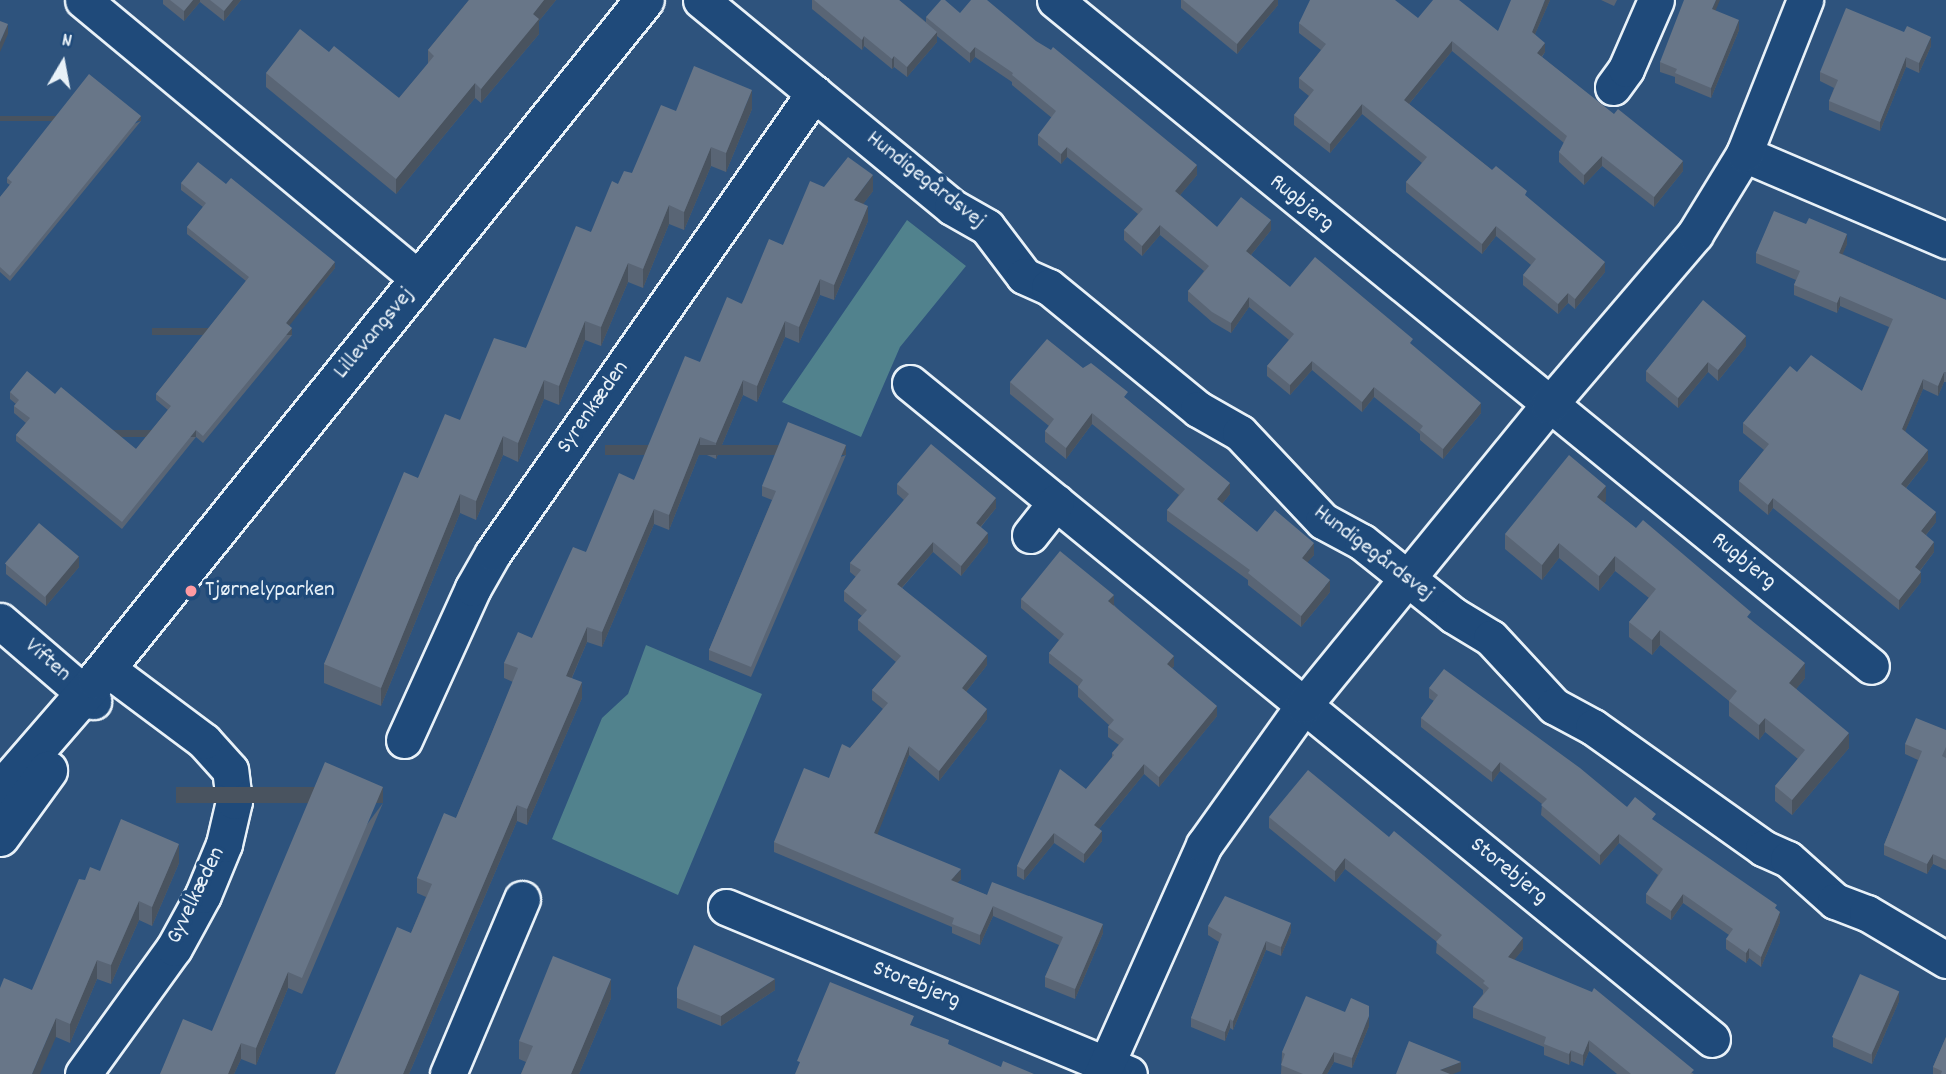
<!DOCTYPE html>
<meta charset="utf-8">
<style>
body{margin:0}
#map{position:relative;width:1946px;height:1074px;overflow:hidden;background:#2e537d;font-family:Dekko,sans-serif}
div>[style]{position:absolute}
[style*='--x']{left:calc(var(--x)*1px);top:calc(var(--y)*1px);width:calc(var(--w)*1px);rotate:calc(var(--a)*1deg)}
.green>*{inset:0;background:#51828d}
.roads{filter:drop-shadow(2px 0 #e8f1f8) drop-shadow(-2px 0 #e8f1f8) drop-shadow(0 2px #e8f1f8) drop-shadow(0 -2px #e8f1f8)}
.minor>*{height:35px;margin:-17.5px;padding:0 17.5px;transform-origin:17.5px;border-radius:17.5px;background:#1f4a7a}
.tertiary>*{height:38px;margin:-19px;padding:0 19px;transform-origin:19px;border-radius:19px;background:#1f4a7a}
.wall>*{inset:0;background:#596575}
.shaded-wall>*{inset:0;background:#49535f;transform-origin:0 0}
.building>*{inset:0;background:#687688;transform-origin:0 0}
.dots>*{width:19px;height:19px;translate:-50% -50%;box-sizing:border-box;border:4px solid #1f4a7a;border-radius:50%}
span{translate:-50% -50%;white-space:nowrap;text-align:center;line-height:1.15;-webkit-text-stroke:7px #1f4a7a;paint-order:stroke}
.street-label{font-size:23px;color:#e8f1f8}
.poi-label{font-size:23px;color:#e8f1f8}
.left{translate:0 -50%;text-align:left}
.north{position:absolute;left:28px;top:28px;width:70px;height:70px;-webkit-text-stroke:5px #1f4a7a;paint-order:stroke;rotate:10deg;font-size:19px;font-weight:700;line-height:28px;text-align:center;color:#e8f1f8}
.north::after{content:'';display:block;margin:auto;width:24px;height:32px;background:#e8f1f8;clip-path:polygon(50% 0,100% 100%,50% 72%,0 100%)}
</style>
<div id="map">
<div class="green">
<div style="clip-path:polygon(907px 220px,966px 266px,900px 347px,861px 437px,782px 402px)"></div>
<div style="clip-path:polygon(646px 645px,762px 694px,678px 895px,552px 839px,602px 718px,628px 694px)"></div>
</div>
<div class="roads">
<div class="minor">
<div style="--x:83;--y:0;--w:438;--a:39.7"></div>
<div style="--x:701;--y:0;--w:325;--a:39.5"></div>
<div style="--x:952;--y:207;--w:40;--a:29.7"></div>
<div style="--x:987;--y:227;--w:61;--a:52.9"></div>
<div style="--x:1024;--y:276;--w:27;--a:24"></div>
<div style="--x:1049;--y:287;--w:193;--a:39.3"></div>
<div style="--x:1198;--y:409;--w:48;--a:29.7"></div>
<div style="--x:1240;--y:433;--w:121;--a:46.7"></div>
<div style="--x:1323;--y:521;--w:44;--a:28.3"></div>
<div style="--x:1362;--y:542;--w:117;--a:38.7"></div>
<div style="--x:1453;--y:615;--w:44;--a:31.2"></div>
<div style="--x:1491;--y:638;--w:93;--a:47.2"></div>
<div style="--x:1554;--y:706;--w:44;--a:28.3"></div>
<div style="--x:1593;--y:727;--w:209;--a:35.4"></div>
<div style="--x:1763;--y:848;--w:27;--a:24"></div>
<div style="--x:1788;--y:859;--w:63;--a:41.8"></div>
<div style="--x:1835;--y:901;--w:34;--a:21"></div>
<div style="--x:1867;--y:913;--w:92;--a:30.7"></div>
<div style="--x:1055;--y:0;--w:1053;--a:39.22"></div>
<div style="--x:1613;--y:87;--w:22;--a:-54"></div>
<div style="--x:1626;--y:69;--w:75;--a:-66.5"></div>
<div style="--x:1744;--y:154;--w:220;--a:23.1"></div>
<div style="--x:910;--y:383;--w:1036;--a:39.28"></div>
<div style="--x:1030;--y:535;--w:42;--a:-51.8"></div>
<div style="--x:0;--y:621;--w:123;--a:40.7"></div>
<div style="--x:404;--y:740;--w:167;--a:-65.6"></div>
<div style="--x:473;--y:588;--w:40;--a:-60.3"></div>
<div style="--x:493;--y:553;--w:561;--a:-55.09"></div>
<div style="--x:726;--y:907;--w:436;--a:22.5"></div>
<div style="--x:83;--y:1074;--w:155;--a:-54.2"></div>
<div style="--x:174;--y:948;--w:60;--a:-61.3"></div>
<div style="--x:203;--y:895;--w:55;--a:-67.6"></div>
<div style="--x:224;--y:844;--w:44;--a:-76.9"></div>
<div style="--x:234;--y:801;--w:31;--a:-97"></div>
<div style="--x:230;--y:770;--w:39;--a:-132"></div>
<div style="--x:204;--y:741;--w:122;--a:-143.3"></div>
<div style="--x:448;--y:1074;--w:190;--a:-67.1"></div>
<div style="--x:1102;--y:1074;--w:251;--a:-66"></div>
<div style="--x:1204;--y:845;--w:172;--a:-54.5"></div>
<div style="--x:1304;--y:705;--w:387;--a:-50.8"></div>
<div style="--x:1549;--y:405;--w:225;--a:-49.5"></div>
<div style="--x:1695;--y:234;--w:94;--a:-58.5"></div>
<div style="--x:1744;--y:154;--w:166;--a:-68.4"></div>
</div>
<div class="tertiary">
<div style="--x:0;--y:792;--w:148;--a:-49.1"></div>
<div style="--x:97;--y:680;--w:873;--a:-51.14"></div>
<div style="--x:0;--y:837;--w:82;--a:-54"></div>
</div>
</div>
<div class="wall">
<div style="clip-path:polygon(163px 0,241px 0,224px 21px,200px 2px,184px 21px,163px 4px)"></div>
<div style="clip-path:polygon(469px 0,556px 0,539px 21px,539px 34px,481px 103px,475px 98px,396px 194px,266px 87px,266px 73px,329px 52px,399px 98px,428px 64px,428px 50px)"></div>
<div style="clip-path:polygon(812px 0,899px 0,926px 22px,926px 17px,960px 13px,1197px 175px,1180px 195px,1217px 227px,1271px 230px,1251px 255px,1290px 287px,1413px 346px,1481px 413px,1443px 459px,1420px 440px,1420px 434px,1374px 397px,1362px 412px,1312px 370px,1290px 395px,1267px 376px,1267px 366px,1289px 340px,1249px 307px,1231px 333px,1212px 322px,1188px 301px,1188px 291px,1204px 271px,1160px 235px,1142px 256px,1124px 240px,1124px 230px,1138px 214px,1067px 157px,1061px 164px,1038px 145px,1038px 135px,1052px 118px,1012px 85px,1012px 82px,975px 57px,970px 63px,937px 36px,937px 42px,907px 77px,894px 67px,892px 69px,864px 46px,862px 50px,812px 9px)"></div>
<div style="clip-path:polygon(1181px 0,1278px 0,1278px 5px,1237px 54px,1181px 8px)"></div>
<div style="clip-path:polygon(1550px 0,1535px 34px,1545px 52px,1542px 57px,1683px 171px,1654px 207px,1602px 166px,1584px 185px,1559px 162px,1559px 152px,1564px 143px,1452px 51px,1409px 104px,1492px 170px,1527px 197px,1605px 272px,1575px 309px,1568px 303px,1558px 314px,1523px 285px,1523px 275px,1531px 265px,1496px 236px,1482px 254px,1406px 192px,1406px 182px,1422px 163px,1362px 114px,1330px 153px,1294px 125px,1294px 115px,1309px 96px,1299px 88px,1299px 78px,1321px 50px,1299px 33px,1299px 23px,1418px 18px,1498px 31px)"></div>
<div style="clip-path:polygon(1601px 0,1617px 0,1614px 6px)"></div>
<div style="clip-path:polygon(1715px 11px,1739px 30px,1711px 98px,1675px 83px,1675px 77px,1660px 72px,1660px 62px)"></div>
<div style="clip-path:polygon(1931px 46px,1919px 73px,1906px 67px,1880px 131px,1829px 110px,1829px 101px,1834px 88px,1820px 81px,1820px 72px)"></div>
<div style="clip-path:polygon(752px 109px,726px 172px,711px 166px,684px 230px,669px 224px,643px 288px,628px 282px,601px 346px,585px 340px,559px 405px,544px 399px,518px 462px,503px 455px,476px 520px,460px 513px,381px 706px,324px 683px,324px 664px,418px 478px,460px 420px,526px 348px,618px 184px,632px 173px,676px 111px)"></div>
<div style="clip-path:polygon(141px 121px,10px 281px,0 272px,0 197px,10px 185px,7px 183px,7px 178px)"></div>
<div style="clip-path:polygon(181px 183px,226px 184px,335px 268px,289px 325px,292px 335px,203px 443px,196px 437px,122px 529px,16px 441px,16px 435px,26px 423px,14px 413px,14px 406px,16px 404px,10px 399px,10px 392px,55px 394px,136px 449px,168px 410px,156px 400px,156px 394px,246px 281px,187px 234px,187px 227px,203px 207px,181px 190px)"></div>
<div style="clip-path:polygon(824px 187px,873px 191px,863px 204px,868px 221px,834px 300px,820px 295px,799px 343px,785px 337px,757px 402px,743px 395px,716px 459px,700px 452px,669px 530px,654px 524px,602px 647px,587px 642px,572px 678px,582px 698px,527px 825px,517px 821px,409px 1074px,335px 1074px,411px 933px,426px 897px,417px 893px,417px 878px,456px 818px,513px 682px,504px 678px,504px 663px,532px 638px,586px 552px,634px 480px,700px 362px)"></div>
<div style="clip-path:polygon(1806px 224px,1847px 244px,1842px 254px,1946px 300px,1946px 382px,1944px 382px,1938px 396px,1923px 389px,1905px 431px,1928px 460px,1906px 488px,1936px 522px,1926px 535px,1934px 552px,1920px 571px,1921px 582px,1899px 610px,1773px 508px,1768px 515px,1739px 491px,1739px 481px,1764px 450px,1743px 433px,1743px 423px,1797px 372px,1862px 391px,1889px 327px,1840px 306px,1837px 313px,1794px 295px,1794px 285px,1796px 280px,1756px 263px,1756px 253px)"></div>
<div style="clip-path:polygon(1746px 346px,1718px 381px,1708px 372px,1678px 408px,1646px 381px,1646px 371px)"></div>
<div style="clip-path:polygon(1083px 368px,1128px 400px,1230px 494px,1222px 504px,1257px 532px,1314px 555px,1307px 562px,1330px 592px,1301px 627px,1248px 585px,1248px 580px,1167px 521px,1167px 510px,1179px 495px,1092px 424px,1066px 459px,1045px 442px,1045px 431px,1049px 426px,1010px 394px,1010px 382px)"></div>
<div style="clip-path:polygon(846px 455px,751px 677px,709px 660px,709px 650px,772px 500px,762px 496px,762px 486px)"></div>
<div style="clip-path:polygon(897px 484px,996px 508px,981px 527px,988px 542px,961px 576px,933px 552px,902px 588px,987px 665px,966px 692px,987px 719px,939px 781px,909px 755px,877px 834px,961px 879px,957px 883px,987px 895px,1103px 933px,1075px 999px,1045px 987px,1045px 977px,1059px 945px,993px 916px,980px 945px,952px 933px,952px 927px,774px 852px,774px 842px,829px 778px,850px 748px,883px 709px,872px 700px,872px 690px,896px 662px,858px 630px,858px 620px,862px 616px,844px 601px,844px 591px,856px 577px,850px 572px,850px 563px,904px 500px,897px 494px)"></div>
<div style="clip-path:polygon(1606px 501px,1604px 503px,1751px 620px,1805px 678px,1796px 689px,1849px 748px,1792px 815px,1775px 801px,1775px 786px,1798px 759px,1765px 732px,1759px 740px,1729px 716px,1729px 701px,1660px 645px,1652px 655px,1629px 637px,1629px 622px,1649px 598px,1615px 571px,1599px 591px,1559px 558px,1542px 580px,1505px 549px,1505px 534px)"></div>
<div style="clip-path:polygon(6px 564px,79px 567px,46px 606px,6px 574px)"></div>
<div style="clip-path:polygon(1021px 599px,1114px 605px,1174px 666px,1172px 668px,1217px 716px,1159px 787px,1144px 774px,1099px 829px,1102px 841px,1084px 863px,1054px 843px,1024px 880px,1017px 876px,1017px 866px,1086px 789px,1112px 757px,1112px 753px,1119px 745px,1108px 737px,1108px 727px,1109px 725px,1078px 697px,1078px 686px,1049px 663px,1049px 653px,1059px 640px,1021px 608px)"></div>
<div style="clip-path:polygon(1429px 688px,1627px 807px,1656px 822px,1777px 910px,1780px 922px,1761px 967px,1749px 958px,1746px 963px,1726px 949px,1726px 939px,1729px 935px,1683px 903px,1671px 920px,1646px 903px,1646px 894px,1658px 875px,1619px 843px,1600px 865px,1541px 815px,1542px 804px,1500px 771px,1492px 782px,1421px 727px,1421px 718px,1434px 701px,1429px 698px)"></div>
<div style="clip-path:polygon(1946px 730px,1946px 870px,1933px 864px,1927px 874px,1884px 855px,1884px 845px,1918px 760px,1905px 754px,1905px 744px)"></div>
<div style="clip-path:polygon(383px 803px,302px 994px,288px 988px,256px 1065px,241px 1059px,234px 1074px,160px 1074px,212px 1031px)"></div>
<div style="clip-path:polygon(1269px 817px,1523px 949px,1514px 960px,1694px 1074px,1617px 1074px,1589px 1051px,1583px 1066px,1571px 1061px,1569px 1065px,1544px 1055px,1544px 1047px,1473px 1018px,1473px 1007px,1483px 994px,1483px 990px,1436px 953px,1437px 942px,1345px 869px,1335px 882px,1269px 828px)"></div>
<div style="clip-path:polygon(179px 863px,152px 926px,139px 920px,111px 984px,97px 979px,70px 1043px,56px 1037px,32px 990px,100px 871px)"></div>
<div style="clip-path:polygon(1208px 926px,1291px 932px,1281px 956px,1266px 950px,1233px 1030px,1230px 1028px,1225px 1041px,1191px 1027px,1191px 1018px,1219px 942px,1208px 935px)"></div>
<div style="clip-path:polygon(677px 988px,775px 990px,721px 1026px,677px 1008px)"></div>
<div style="clip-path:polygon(611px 998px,579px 1074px,521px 1074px,526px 1062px,519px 1059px,519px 1041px)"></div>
<div style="clip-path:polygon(1899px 1001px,1872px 1064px,1833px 1047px,1833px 1037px)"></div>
<div style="clip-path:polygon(1369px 1026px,1352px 1068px,1334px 1062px,1327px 1074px,1281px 1074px,1282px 1052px)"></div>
<div style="clip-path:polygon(1946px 1037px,1946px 1074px,1933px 1074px,1933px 1067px)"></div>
</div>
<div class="shaded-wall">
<div style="clip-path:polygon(193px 0,200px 0,200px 2px,184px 21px,184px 11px)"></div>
<div style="clip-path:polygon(233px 0,241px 0,224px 21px,224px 11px)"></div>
<div style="clip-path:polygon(544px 0,556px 0,539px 21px,539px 34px,481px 103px,481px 89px,533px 14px)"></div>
<div style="clip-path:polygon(1274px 0,1278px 0,1278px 5px,1237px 54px,1237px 44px)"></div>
<div style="clip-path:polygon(1545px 0,1550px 0,1532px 41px,1532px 32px)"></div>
<div style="clip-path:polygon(1716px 0,1720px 0,1712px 19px,1712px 9px)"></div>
<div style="clip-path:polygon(1739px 20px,1739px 30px,1711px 98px,1711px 88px)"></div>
<div style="clip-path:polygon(8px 24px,8px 34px,0 52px,0 42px)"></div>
<div style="clip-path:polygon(937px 32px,937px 42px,907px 77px,907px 67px)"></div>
<div style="clip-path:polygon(864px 36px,864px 46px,862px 50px,862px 40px)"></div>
<div style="clip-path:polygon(1931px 37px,1931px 46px,1919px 73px,1919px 63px)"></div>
<div style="clip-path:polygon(1452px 41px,1452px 51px,1404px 110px,1404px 100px)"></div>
<div style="clip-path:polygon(1545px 43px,1545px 52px,1537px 62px,1537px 53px)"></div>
<div style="clip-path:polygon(975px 47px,975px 57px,970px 63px,970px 53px)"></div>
<div style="clip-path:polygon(894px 56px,894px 67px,892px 69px,892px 59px)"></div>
<div style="clip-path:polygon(1906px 57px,1906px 67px,1880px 131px,1880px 122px)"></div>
<div style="clip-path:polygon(475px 83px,475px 98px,396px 194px,396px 179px)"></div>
<div style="clip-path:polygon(752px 90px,752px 109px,726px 172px,726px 153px)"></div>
<div style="clip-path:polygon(1362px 104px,1362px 114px,1330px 153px,1330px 144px)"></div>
<div style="left:141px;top:116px;width:5px;height:207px;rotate:90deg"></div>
<div style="clip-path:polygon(711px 147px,711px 166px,684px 230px,684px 212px)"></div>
<div style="clip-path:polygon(1067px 147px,1067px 157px,1061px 164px,1061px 154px)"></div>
<div style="clip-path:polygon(1602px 156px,1602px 166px,1584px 185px,1584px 175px)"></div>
<div style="clip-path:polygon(1683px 161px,1683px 171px,1654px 207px,1654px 197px)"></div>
<div style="clip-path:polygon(1197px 165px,1197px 175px,1175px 201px,1175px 191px)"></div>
<div style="clip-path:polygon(873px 175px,873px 191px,854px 216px,854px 200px)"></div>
<div style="clip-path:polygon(669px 205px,669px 224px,643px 288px,643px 269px)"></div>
<div style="clip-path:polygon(868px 206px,868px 221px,834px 300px,834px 285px)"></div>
<div style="clip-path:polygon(1271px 220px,1271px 230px,1246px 261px,1246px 251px)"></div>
<div style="clip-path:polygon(1160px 225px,1160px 235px,1142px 256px,1142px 246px)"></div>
<div style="clip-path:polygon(1496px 226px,1496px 236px,1482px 254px,1482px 244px)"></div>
<div style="clip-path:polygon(1847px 234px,1847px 244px,1839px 263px,1839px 253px)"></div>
<div style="clip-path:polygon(335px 262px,335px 268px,286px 330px,286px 323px)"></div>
<div style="clip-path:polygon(1605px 262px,1605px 272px,1575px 309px,1575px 299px)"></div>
<div style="clip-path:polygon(628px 263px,628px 282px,601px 346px,601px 327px)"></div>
<div style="clip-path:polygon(820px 279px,820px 295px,799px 343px,799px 327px)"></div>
<div style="clip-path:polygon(1568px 293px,1568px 303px,1558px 314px,1558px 304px)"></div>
<div style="clip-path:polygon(1840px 296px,1840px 306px,1837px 313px,1837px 303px)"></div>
<div style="clip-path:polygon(1249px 297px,1249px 307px,1231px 333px,1231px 323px)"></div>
<div style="clip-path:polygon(585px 321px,585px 340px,559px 405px,559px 386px)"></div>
<div style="clip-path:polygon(785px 321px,785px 337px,757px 402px,757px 386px)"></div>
<div style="left:292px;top:328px;width:7px;height:140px;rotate:90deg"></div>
<div style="clip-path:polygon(1746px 336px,1746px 346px,1718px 381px,1718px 370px)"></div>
<div style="clip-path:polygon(1312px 361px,1312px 370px,1290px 395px,1290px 385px)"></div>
<div style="clip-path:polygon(1708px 362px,1708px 372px,1678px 408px,1678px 398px)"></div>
<div style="clip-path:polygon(1944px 372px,1944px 382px,1938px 396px,1938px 386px)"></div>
<div style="clip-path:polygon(1923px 379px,1923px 389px,1902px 439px,1902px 429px)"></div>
<div style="clip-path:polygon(544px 380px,544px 399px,518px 462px,518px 443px)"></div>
<div style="clip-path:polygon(743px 380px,743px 395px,716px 459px,716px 443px)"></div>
<div style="clip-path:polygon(1374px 387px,1374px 397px,1362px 412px,1362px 402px)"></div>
<div style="clip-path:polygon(1481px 403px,1481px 413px,1443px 459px,1443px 449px)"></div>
<div style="clip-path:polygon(1092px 413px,1092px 424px,1066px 459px,1066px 448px)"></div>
<div style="left:196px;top:430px;width:7px;height:118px;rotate:90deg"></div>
<div style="clip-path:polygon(503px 436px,503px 455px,476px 520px,476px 501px)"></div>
<div style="clip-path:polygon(700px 437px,700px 452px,669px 530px,669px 515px)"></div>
<div style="left:846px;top:445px;width:10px;height:241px;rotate:90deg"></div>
<div style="clip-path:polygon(1928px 450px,1928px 460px,1901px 494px,1901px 484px)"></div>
<div style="clip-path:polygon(1230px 483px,1230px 494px,1217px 510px,1217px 499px)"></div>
<div style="clip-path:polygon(1606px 486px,1606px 501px,1597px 512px,1597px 497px)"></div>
<div style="clip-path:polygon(460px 494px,460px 513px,381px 706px,381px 688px)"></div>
<div style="clip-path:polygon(996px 498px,996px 508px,976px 532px,976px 523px)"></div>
<div style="clip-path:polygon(1773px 498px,1773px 508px,1768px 515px,1768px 505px)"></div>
<div style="clip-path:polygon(654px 509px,654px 524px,602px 647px,602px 632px)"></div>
<div style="clip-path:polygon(1936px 512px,1936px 522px,1921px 541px,1921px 531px)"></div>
<div style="clip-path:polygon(988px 533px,988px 542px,961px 576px,961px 566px)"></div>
<div style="clip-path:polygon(933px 542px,933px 552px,897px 593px,897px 584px)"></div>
<div style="clip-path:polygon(1934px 542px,1934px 552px,1915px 577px,1915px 567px)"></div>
<div style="clip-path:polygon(1314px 543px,1314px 555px,1302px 569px,1302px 558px)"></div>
<div style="clip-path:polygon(1559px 543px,1559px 558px,1542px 580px,1542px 565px)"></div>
<div style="clip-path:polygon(79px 556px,79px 567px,46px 606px,46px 596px)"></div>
<div style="clip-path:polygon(1615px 556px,1615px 571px,1599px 591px,1599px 576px)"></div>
<div style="clip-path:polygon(1921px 572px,1921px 582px,1899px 610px,1899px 600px)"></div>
<div style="clip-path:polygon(1330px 580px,1330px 592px,1301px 627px,1301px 616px)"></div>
<div style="clip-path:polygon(1114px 595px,1114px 605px,1108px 611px,1108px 601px)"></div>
<div style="clip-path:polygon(587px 627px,587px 642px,566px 691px,566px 676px)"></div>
<div style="clip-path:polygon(1660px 630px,1660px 645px,1652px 655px,1652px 640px)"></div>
<div style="clip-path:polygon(987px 656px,987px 665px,962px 697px,962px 688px)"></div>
<div style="clip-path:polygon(1174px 656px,1174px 666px,1167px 674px,1167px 664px)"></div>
<div style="clip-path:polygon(1805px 663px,1805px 678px,1789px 698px,1789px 683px)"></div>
<div style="clip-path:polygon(582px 682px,582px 698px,527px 825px,527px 809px)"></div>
<div style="clip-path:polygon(1217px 706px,1217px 716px,1159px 787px,1159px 777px)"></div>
<div style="clip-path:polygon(987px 709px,987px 719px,939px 781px,939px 771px)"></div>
<div style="clip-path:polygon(1765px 718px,1765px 732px,1759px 740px,1759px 725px)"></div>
<div style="clip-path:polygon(1849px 733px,1849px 748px,1792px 815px,1792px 800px)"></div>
<div style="clip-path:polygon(909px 746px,909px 755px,874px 843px,874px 833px)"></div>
<div style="clip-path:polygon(1500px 762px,1500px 771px,1492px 782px,1492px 772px)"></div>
<div style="clip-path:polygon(1144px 764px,1144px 774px,1094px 835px,1094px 825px)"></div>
<div style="left:383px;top:787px;width:16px;height:207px;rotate:90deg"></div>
<div style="clip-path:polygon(517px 805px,517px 821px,409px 1074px,403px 1074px)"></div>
<div style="clip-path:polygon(1102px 831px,1102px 841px,1084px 863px,1084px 854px)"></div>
<div style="clip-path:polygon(1054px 833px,1054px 843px,1024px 880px,1024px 870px)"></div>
<div style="clip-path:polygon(1619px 834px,1619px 843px,1600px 865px,1600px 855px)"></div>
<div style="clip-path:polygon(179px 844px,179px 863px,152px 926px,152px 907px)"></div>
<div style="clip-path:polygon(1933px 854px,1933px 864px,1927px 874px,1927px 864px)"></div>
<div style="clip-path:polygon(1345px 858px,1345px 869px,1335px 882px,1335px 871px)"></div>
<div style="clip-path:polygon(961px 869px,961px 879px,951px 890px,951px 880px)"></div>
<div style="clip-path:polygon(1683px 894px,1683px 903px,1671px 920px,1671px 911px)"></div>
<div style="clip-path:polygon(139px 901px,139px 920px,111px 984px,111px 965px)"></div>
<div style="clip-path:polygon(993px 906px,993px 916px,980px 945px,980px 935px)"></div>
<div style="clip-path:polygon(1780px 912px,1780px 922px,1761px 967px,1761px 957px)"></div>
<div style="clip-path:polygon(1291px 923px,1291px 932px,1281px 956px,1281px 947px)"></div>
<div style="clip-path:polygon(1103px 924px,1103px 933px,1075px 999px,1075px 989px)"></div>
<div style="clip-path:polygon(1523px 938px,1523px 949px,1508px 968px,1508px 957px)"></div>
<div style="clip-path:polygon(1266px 941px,1266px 950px,1233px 1030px,1233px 1021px)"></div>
<div style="clip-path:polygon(1749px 948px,1749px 958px,1746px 963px,1746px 953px)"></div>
<div style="clip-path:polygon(97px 960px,97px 979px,70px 1043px,70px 1024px)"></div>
<div style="clip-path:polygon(288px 972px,288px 988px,256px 1065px,256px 1048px)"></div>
<div style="clip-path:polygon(611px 979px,611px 998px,579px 1074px,571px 1074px)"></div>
<div style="clip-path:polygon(775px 979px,775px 990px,721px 1026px,721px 1016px)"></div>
<div style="clip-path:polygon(1899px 991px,1899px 1001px,1872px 1064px,1872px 1053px)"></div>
<div style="clip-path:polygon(1369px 1016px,1369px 1026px,1352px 1068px,1352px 1058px)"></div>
<div style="clip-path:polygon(56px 1018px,56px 1037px,40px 1074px,32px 1074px)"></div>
<div style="clip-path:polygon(1230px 1019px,1230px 1028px,1225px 1041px,1225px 1032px)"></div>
<div style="clip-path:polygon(1589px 1040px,1589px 1051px,1583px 1066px,1583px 1055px)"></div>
<div style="clip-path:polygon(241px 1043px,241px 1059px,234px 1074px,228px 1074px)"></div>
<div style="clip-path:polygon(1571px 1050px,1571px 1061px,1569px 1065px,1569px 1054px)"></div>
<div style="clip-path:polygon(1334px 1052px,1334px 1062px,1327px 1074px,1322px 1074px)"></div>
<div style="clip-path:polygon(1461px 1062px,1461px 1071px,1453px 1074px,1440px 1074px,1440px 1070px)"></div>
</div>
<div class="building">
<div style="clip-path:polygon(170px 0,193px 0,184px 11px)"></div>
<div style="clip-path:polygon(210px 0,233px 0,224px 11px)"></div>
<div style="clip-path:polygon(469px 0,544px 0,533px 14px,539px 19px,481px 89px,475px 83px,396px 179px,266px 73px,300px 29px,329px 52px,334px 46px,399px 98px,434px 56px,428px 50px)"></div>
<div style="clip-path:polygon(814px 0,899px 0,937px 32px,907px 67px,894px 56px,892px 59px,864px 36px,862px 40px)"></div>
<div style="clip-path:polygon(941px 0,945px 0,960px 13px,971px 0,987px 0,1036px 41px,1051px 50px,1053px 47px,1197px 165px,1175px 191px,1217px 227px,1241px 197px,1271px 220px,1246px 251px,1290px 287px,1315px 257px,1413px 339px,1410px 343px,1481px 403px,1443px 449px,1420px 430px,1423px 426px,1374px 387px,1362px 402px,1312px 361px,1290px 385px,1267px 366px,1294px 334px,1249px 297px,1231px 323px,1212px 312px,1188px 291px,1209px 266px,1160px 225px,1142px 246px,1124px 230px,1143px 209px,1067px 147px,1061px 154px,1038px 135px,1056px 111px,1012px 75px,1013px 73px,975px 47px,970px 53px,926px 17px)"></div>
<div style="clip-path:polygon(1183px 0,1274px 0,1237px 44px)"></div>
<div style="clip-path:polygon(1310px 0,1395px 0,1418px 18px,1433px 0,1459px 0,1498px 31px,1511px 0,1545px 0,1532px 32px,1545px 43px,1537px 53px,1614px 114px,1618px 109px,1683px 161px,1654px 197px,1602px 156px,1584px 175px,1559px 152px,1567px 136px,1452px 41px,1404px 100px,1492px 170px,1496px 166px,1527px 191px,1525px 195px,1605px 262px,1575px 299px,1568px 293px,1558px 304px,1523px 275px,1536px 259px,1496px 226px,1482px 244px,1406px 182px,1427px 157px,1362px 104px,1330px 144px,1294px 115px,1314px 90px,1299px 78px,1326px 44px,1299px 23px)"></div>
<div style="clip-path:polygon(1684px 0,1716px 0,1712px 9px,1739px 20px,1711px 88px,1675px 73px,1677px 69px,1660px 62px)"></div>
<div style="clip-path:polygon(1846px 8px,1904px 32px,1907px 26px,1931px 37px,1919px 63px,1906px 57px,1880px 122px,1829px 101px,1838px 80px,1820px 72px)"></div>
<div style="clip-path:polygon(0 21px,8px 24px,0 42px)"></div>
<div style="clip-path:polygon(694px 66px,752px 90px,726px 153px,711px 147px,684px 212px,669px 205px,643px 269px,628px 263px,601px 327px,585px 321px,559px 386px,544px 380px,518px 443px,503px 436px,476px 501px,460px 494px,381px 688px,324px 664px,404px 472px,418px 478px,445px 414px,460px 420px,494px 338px,526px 348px,576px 226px,591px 232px,612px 181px,618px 184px,624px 171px,632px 173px,661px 105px,676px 111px)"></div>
<div style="clip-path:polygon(89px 74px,141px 116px,10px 276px,0 267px,0 197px,12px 182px,7px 178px)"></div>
<div style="clip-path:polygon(848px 157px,873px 175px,854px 200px,868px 206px,834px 285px,820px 279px,799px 327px,785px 321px,757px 386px,743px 380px,716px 443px,700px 437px,669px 515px,654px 509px,602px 632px,587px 627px,566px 676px,582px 682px,527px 809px,517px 805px,403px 1074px,335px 1074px,397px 927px,411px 933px,432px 884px,417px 878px,444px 813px,456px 818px,488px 742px,518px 668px,504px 663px,518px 632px,532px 638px,573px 547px,586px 552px,619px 473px,634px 480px,685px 356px,700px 362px,727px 297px,742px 304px,769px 239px,783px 245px,810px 181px,824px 187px)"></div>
<div style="clip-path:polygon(198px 162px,226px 184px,231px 178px,335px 262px,286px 323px,292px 328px,203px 436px,196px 430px,122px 522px,16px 435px,30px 418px,14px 406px,19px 400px,10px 392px,27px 371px,55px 394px,61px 387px,136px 449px,171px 406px,156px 394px,249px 277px,187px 227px,206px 203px,181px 183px)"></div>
<div style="clip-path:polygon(1774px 211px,1806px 224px,1809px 218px,1847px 234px,1839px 253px,1946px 300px,1946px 372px,1944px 372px,1938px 386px,1923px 379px,1902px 429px,1928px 450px,1901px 484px,1936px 512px,1921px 531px,1934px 542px,1915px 567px,1921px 572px,1899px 600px,1773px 498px,1768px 505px,1739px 481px,1769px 444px,1743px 423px,1790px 366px,1797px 372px,1811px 355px,1862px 391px,1893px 319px,1840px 296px,1837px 303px,1794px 285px,1800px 271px,1756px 253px)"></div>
<div style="clip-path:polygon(1703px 300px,1746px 336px,1718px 370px,1708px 362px,1678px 398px,1646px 371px)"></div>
<div style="clip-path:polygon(1047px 339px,1083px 368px,1091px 363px,1128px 392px,1124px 397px,1230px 483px,1217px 499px,1257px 532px,1275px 510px,1314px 543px,1302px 558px,1330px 580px,1301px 616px,1248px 573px,1250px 570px,1167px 510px,1185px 489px,1092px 413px,1066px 448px,1045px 431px,1054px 419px,1010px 382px)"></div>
<div style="clip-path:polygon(788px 422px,846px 445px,751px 667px,709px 650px,776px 491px,762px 486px)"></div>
<div style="clip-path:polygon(931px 444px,996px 498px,976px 523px,988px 533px,961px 566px,933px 542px,897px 584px,987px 656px,962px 688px,987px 709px,939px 771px,909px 746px,874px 833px,961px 869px,951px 880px,987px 895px,992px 882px,1103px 924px,1075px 989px,1045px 977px,1063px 937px,993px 906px,980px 935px,952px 924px,954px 918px,774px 842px,804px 768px,829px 778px,842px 744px,850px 748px,888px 703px,872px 690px,901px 656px,858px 620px,867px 610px,844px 591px,861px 570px,850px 563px,909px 494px,897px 484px)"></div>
<div style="clip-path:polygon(1569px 455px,1606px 486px,1597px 497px,1636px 528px,1643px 520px,1751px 612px,1747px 617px,1805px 663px,1789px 683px,1849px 733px,1792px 800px,1775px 786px,1805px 750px,1765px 718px,1759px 725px,1729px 701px,1737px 691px,1660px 630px,1652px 640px,1629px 622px,1656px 589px,1615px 556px,1599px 576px,1559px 543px,1542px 565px,1505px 534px)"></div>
<div style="left:39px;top:523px;width:52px;height:53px;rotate:40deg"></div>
<div style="clip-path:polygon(1060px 551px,1114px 595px,1108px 601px,1174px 656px,1167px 664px,1217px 706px,1159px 777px,1144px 764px,1094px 825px,1102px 831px,1084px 854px,1054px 833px,1024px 870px,1017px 866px,1060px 769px,1086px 789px,1114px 755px,1112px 753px,1124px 739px,1108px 727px,1114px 720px,1078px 687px,1083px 680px,1049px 653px,1064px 634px,1021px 599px)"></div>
<div style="clip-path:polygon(1444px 669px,1580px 768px,1627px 807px,1635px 797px,1656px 814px,1652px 819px,1777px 905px,1775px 908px,1780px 912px,1761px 957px,1749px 948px,1746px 953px,1726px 939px,1733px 929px,1683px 894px,1671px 911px,1646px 894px,1663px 869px,1619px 834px,1600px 855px,1541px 805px,1547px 799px,1500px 762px,1492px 772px,1421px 718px,1438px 695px,1429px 688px)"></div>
<div style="clip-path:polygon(1916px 718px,1946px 730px,1946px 747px,1942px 756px,1946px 758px,1946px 860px,1933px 854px,1927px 864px,1884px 845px,1922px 751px,1905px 744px)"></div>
<div style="clip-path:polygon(325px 762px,383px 787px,302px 978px,288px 972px,256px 1048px,241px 1043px,228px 1074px,160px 1074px,183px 1019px,212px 1031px)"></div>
<div style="clip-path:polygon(1308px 770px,1389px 837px,1394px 831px,1523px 938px,1508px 957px,1592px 992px,1594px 988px,1694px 1070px,1690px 1074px,1631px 1074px,1589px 1040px,1583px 1055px,1571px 1050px,1569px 1054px,1544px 1044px,1546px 1037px,1473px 1007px,1489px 988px,1483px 983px,1485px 981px,1436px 942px,1442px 935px,1345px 858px,1335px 871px,1269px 817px)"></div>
<div style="clip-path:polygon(121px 819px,179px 844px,152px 907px,139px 901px,111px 965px,97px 960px,70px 1024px,56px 1018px,32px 1074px,0 1074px,0 988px,4px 978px,32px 990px,79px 879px,85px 880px,90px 867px,100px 871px)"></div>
<div style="clip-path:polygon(1225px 896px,1291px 923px,1281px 947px,1266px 941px,1233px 1021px,1230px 1019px,1225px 1032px,1191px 1018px,1222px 934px,1208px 926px)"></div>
<div style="clip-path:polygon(694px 945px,775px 979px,721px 1016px,677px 998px,677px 988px)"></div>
<div style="clip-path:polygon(553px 956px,611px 979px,571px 1074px,521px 1074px,533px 1046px,519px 1041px)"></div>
<div style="left:1860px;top:974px;width:43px;height:69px;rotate:24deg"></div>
<div style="clip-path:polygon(830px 982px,914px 1016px,910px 1025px,949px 1040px,948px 1044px,1001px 1067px,1003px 1061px,1034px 1074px,795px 1074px,800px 1062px,797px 1061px)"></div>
<div style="clip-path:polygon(1306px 996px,1345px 1012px,1351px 998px,1369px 1006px,1369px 1016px,1352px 1058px,1334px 1052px,1322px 1074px,1303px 1074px,1281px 1065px,1285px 1054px,1282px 1052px)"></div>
<div style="clip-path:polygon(1946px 1037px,1946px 1074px,1941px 1074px,1942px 1071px,1933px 1067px)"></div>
<div style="clip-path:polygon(1409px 1041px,1461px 1062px,1440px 1070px,1450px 1074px,1396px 1074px)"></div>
</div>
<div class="dots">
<div style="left:191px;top:591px;background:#ff9aa2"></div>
</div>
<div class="street-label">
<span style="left:925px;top:181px;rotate:38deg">Hundigegårdsvej</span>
<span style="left:1301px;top:204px;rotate:39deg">Rugbjerg</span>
<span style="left:375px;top:334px;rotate:-50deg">Lillevangsvej</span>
<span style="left:594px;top:408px;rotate:-55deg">Syrenkæden</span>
<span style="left:1373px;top:554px;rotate:37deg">Hundigegårdsvej</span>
<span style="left:1743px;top:562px;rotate:39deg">Rugbjerg</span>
<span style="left:47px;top:661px;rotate:41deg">Viften</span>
<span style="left:1508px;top:872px;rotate:39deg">Storebjerg</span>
<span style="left:197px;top:896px;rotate:-64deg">Gyvelkæden</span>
<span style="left:916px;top:986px;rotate:22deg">Storebjerg</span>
</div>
<div class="poi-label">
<span class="left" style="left:205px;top:591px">Tjørnelyparken</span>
</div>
<div class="north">N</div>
</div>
